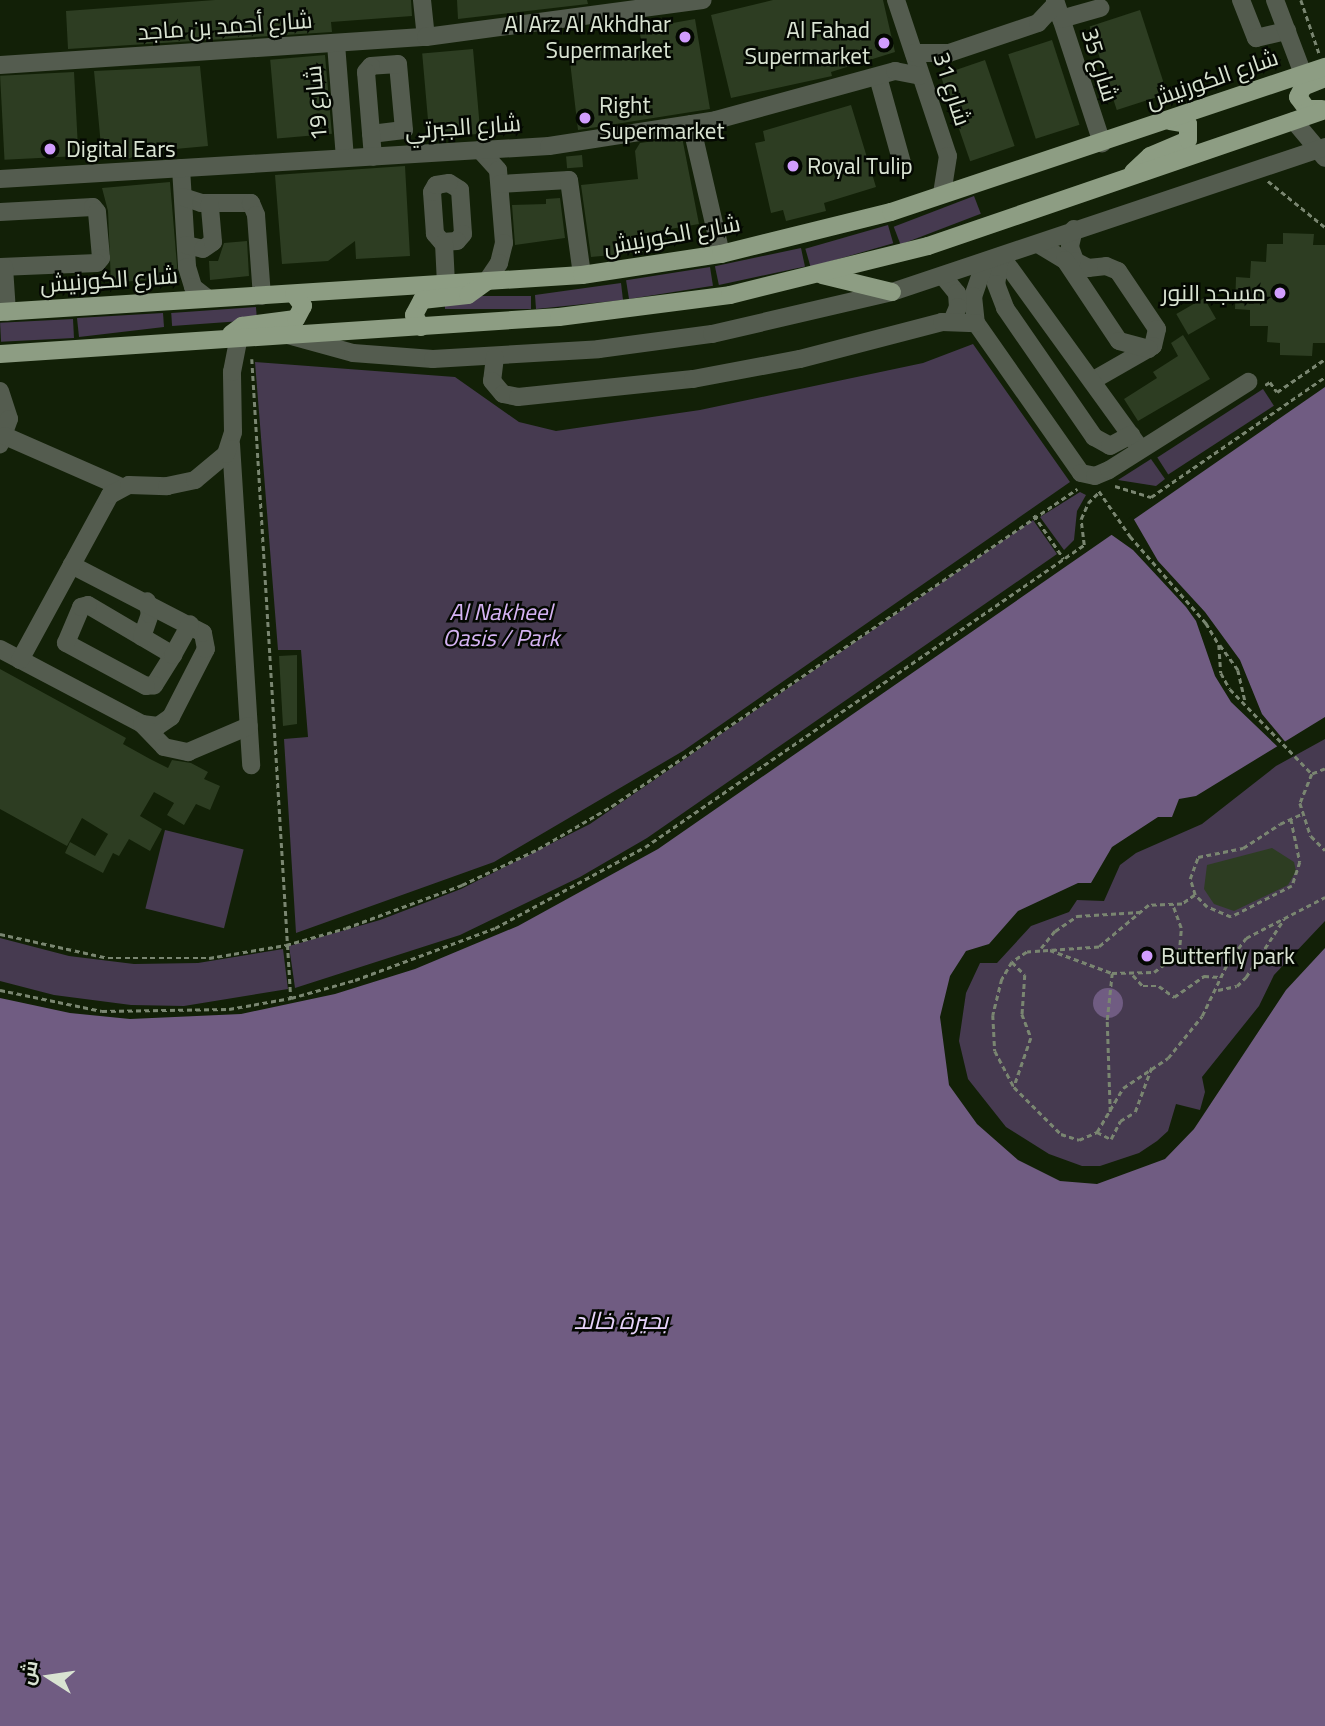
<!DOCTYPE html>
<meta charset="utf-8">
<style>
body{margin:0}
#map{position:relative;width:1325px;height:1726px;overflow:hidden;background:#122007;font-family:Georgia,Cairo,serif}
div>[style]{position:absolute}
[style*='--x']{left:calc(var(--x)*1px);top:calc(var(--y)*1px);width:calc(var(--w)*1px);rotate:calc(var(--a)*1deg)}
.green>*{inset:0;background:#463a50;transform-origin:0 0}
.water>*{inset:0;background:#705c82}
.round{border-radius:50%}
.pier>*{inset:0;background:#122007}
.building>*{inset:0;background:#2d3d22;transform-origin:0 0}
.path>*{height:2.5px;margin-top:-1.25px;transform-origin:0;background:repeating-linear-gradient(90deg,#7a8671 0 5px,transparent 0 8.5px)}
.minor>*{height:18px;margin:-9px;padding:0 9px;transform-origin:9px;border-radius:9px;background:#545c4f}
.major>*{height:18px;margin:-9px;padding:0 9px;transform-origin:9px;border-radius:9px;background:#8d9d83}
.dots>*{width:19px;height:19px;translate:-50% -50%;box-sizing:border-box;border:4px solid #040802;border-radius:50%}
span{translate:-50% -50%;white-space:nowrap;text-align:center;line-height:1.15;-webkit-text-stroke:5px #040802;paint-order:stroke}
.poi-label{font-size:23px;color:#d9e3d2}
.right{translate:-100% -50%;text-align:right}
.left{translate:0 -50%;text-align:left}
.street-label{font-size:23px;color:#d9e3d2}
.park-label{font-size:23px;color:#d4b2f2;font-style:italic}
.water-label{font-size:24px;color:#e8d4fb;font-style:italic}
.north{position:absolute;left:14px;top:1642px;width:70px;height:70px;-webkit-text-stroke:5px #040802;paint-order:stroke;rotate:282deg;font-size:19px;font-weight:700;line-height:28px;text-align:center;color:#d9e3d2}
.north::after{content:'';display:block;margin:auto;width:24px;height:32px;background:#d9e3d2;clip-path:polygon(50% 0,100% 100%,50% 72%,0 100%)}
</style>
<div id="map">
<div class="green">
<div style="left:974px;top:196px;width:19px;height:86px;rotate:69deg"></div>
<div style="left:888px;top:225px;width:19px;height:86px;rotate:74deg"></div>
<div style="left:801px;top:248px;width:19px;height:88px;rotate:78deg"></div>
<div style="left:710px;top:267px;width:19px;height:85px;rotate:81deg"></div>
<div style="clip-path:polygon(621px 283px,623px 300px,536px 309px,535px 295px)"></div>
<div style="left:531px;top:296px;width:13px;height:86px;rotate:90deg"></div>
<div style="left:256px;top:307px;width:13px;height:85px;rotate:86deg"></div>
<div style="clip-path:polygon(163px 313px,164px 327px,79px 337px,77px 318px)"></div>
<div style="left:73px;top:319px;width:19px;height:73px;rotate:87deg"></div>
<div style="clip-path:polygon(973px 344px,1070px 482px,683px 751px,494px 862px,296px 933px,284px 739px,308px 737px,301px 650px,278px 650px,255px 362px,455px 377px,519px 422px,556px 431px,700px 410px,923px 363px)"></div>
<div style="left:1263px;top:389px;width:20px;height:126px;rotate:57deg"></div>
<div style="clip-path:polygon(1151px 459px,1165px 479px,1156px 486px,1118px 480px)"></div>
<div style="clip-path:polygon(1080px 492px,1086px 495px,1077px 511px,1074px 540px,1064px 550px,1040px 517px)"></div>
<div style="clip-path:polygon(1033px 520px,1057px 554px,647px 838px,580px 877px,460px 935px,295px 988px,289px 946px,380px 920px,461px 889px,590px 824px)"></div>
<div style="clip-path:polygon(1325px 739px,1325px 921px,1274px 975px,1259px 1006px,1202px 1077px,1205px 1092px,1200px 1110px,1176px 1104px,1168px 1131px,1157px 1141px,1139px 1153px,1100px 1166px,1082px 1166px,1049px 1154px,1006px 1127px,968px 1079px,959px 1041px,966px 993px,980px 963px,997px 963px,1031px 926px,1069px 912px,1077px 900px,1104px 901px,1120px 865px,1136px 853px,1202px 824px,1276px 766px)"></div>
<div style="left:165px;top:830px;width:81px;height:81px;rotate:14deg"></div>
<div style="clip-path:polygon(0 938px,69px 956px,134px 964px,198px 963px,283px 949px,288px 989px,184px 1006px,131px 1005px,54px 995px,0 981px)"></div>
</div>
<div class="water">
<div style="clip-path:polygon(1325px 387px,1325px 717px,1196px 796px,1179px 799px,1172px 817px,1158px 817px,1112px 847px,1091px 883px,1078px 883px,1018px 911px,989px 944px,966px 951px,950px 976px,940px 1017px,949px 1085px,977px 1124px,1018px 1160px,1060px 1181px,1097px 1184px,1165px 1159px,1194px 1129px,1286px 990px,1325px 948px,1325px 1726px,0 1726px,0 998px,70px 1013px,130px 1019px,241px 1014px,335px 994px,415px 969px,518px 926px,658px 849px)"></div>
<div class="round" style="left:1093px;top:988px;width:30px;height:30px"></div>
</div>
<div class="pier">
<div style="clip-path:polygon(1132px 516px,1158px 561px,1205px 612px,1240px 660px,1262px 714px,1287px 744px,1279px 748px,1231px 702px,1215px 676px,1196px 621px,1186px 607px,1133px 550px,1109px 533px)"></div>
</div>
<div class="building">
<div style="clip-path:polygon(215px 0,411px 0,412px 16px,331px 22px,332px 32px,68px 49px,66px 11px)"></div>
<div style="clip-path:polygon(457px 0,587px 0,588px 4px,458px 19px)"></div>
<div style="clip-path:polygon(773px 0,883px 0,895px 52px,831px 72px,832px 76px,731px 98px,711px 15px)"></div>
<div style="left:1140px;top:10px;width:88px;height:53px;rotate:72deg"></div>
<div style="clip-path:polygon(695px 19px,710px 109px,578px 130px,569px 53px,642px 44px,639px 29px)"></div>
<div style="left:1052px;top:40px;width:89px;height:46px;rotate:72deg"></div>
<div style="left:473px;top:49px;width:85px;height:51px;rotate:85deg"></div>
<div style="left:325px;top:55px;width:79px;height:55px;rotate:85deg"></div>
<div style="left:985px;top:60px;width:91px;height:47px;rotate:71deg"></div>
<div style="clip-path:polygon(200px 66px,208px 146px,142px 152px,126px 160px,102px 157px,94px 71px)"></div>
<div style="left:74px;top:72px;width:84px;height:74px;rotate:87deg"></div>
<div style="clip-path:polygon(851px 105px,876px 187px,824px 203px,826px 211px,786px 221px,783px 210px,771px 213px,755px 143px,765px 141px,763px 131px)"></div>
<div style="clip-path:polygon(682px 137px,699px 224px,641px 234px,643px 252px,591px 257px,581px 185px,638px 179px,635px 151px,640px 143px)"></div>
<div style="left:582px;top:155px;width:12px;height:16px;rotate:85deg"></div>
<div style="clip-path:polygon(405px 166px,410px 256px,356px 259px,355px 241px,328px 261px,282px 264px,275px 175px)"></div>
<div style="clip-path:polygon(170px 182px,178px 277px,111px 283px,108px 211px,102px 188px)"></div>
<div style="clip-path:polygon(560px 198px,565px 238px,515px 245px,512px 205px,546px 204px,546px 199px)"></div>
<div style="clip-path:polygon(1283px 233px,1314px 234px,1313px 245px,1325px 245px,1325px 343px,1313px 343px,1312px 356px,1280px 355px,1280px 343px,1267px 342px,1268px 326px,1250px 326px,1250px 310px,1235px 309px,1236px 277px,1250px 278px,1251px 261px,1266px 262px,1267px 244px,1283px 244px)"></div>
<div style="clip-path:polygon(247px 241px,249px 276px,210px 280px,209px 261px,218px 261px,224px 243px)"></div>
<div style="left:1204px;top:298px;width:24px;height:32px;rotate:60deg"></div>
<div style="clip-path:polygon(1183px 335px,1210px 379px,1138px 421px,1124px 399px,1157px 378px,1153px 372px,1178px 356px,1171px 343px)"></div>
<div style="clip-path:polygon(297px 655px,297px 724px,283px 726px,279px 656px)"></div>
<div style="clip-path:polygon(0 669px,126px 738px,123px 744px,150px 759px,168px 768px,172px 760px,191px 763px,208px 772px,204px 779px,220px 786px,210px 810px,196px 804px,184px 825px,167px 815px,174px 803px,154px 792px,140px 816px,162px 829px,150px 851px,129px 839px,119px 856px,113px 853px,103px 873px,65px 853px,70px 842px,95px 856px,108px 834px,82px 818px,67px 846px,0 809px)"></div>
<div style="clip-path:polygon(1272px 848px,1294px 862px,1296px 871px,1288px 885px,1234px 911px,1214px 904px,1204px 889px,1207px 865px)"></div>
</div>
<div class="path">
<div style="--x:1301;--y:0;--w:56;--a:71.2"></div>
<div style="--x:1268;--y:181;--w:73;--a:38.9"></div>
<div style="--x:252;--y:359;--w:640;--a:86.51"></div>
<div style="--x:1265;--y:385;--w:6;--a:-31"></div>
<div style="--x:1270;--y:382;--w:12;--a:55"></div>
<div style="--x:1277;--y:392;--w:58;--a:-34.5"></div>
<div style="--x:1115;--y:486;--w:38;--a:17"></div>
<div style="--x:1151;--y:497;--w:211;--a:-34.6"></div>
<div style="--x:1099;--y:491;--w:55;--a:55.4"></div>
<div style="--x:1130;--y:536;--w:116;--a:48.9"></div>
<div style="--x:1206;--y:623;--w:26;--a:59"></div>
<div style="--x:1219;--y:645;--w:28;--a:86"></div>
<div style="--x:1221;--y:673;--w:18;--a:61"></div>
<div style="--x:1230;--y:689;--w:118;--a:46"></div>
<div style="--x:1034;--y:515;--w:53;--a:55.7"></div>
<div style="--x:1220;--y:645;--w:31;--a:54"></div>
<div style="--x:1238;--y:670;--w:32;--a:77"></div>
<div style="--x:1325;--y:769;--w:14;--a:159"></div>
<div style="--x:1312;--y:774;--w:31;--a:112"></div>
<div style="--x:1300;--y:803;--w:35;--a:72"></div>
<div style="--x:1311;--y:836;--w:20;--a:45"></div>
<div style="--x:1291;--y:819;--w:44;--a:78.2"></div>
<div style="--x:1300;--y:862;--w:25;--a:108"></div>
<div style="--x:1292;--y:886;--w:68;--a:153.1"></div>
<div style="--x:1231;--y:917;--w:26;--a:-157"></div>
<div style="--x:1207;--y:907;--w:17;--a:-135"></div>
<div style="--x:1195;--y:895;--w:17;--a:-107"></div>
<div style="--x:1190;--y:879;--w:23;--a:-70"></div>
<div style="--x:1198;--y:857;--w:46;--a:-11.3"></div>
<div style="--x:1243;--y:848;--w:44;--a:-33"></div>
<div style="--x:1280;--y:824;--w:23;--a:-25"></div>
<div style="--x:1195;--y:895;--w:16;--a:145"></div>
<div style="--x:1182;--y:904;--w:33;--a:178"></div>
<div style="--x:1149;--y:905;--w:65;--a:140"></div>
<div style="--x:1099;--y:947;--w:72;--a:176"></div>
<div style="--x:1027;--y:952;--w:18;--a:146"></div>
<div style="--x:1012;--y:962;--w:20;--a:120"></div>
<div style="--x:1002;--y:979;--w:37;--a:104"></div>
<div style="--x:993;--y:1015;--w:36;--a:87"></div>
<div style="--x:995;--y:1051;--w:41;--a:62.2"></div>
<div style="--x:1014;--y:1087;--w:66;--a:45"></div>
<div style="--x:1061;--y:1134;--w:19;--a:18"></div>
<div style="--x:1079;--y:1140;--w:20;--a:-24"></div>
<div style="--x:1097;--y:1132;--w:51;--a:-59.4"></div>
<div style="--x:1123;--y:1088;--w:54;--a:-33.7"></div>
<div style="--x:1168;--y:1058;--w:54;--a:-51"></div>
<div style="--x:1202;--y:1016;--w:60;--a:-64.3"></div>
<div style="--x:1228;--y:962;--w:30;--a:-53"></div>
<div style="--x:1246;--y:938;--w:89;--a:-27.4"></div>
<div style="--x:0;--y:934;--w:111;--a:12.5"></div>
<div style="--x:108;--y:958;--w:101;--a:0"></div>
<div style="--x:209;--y:958;--w:78;--a:-9.6"></div>
<div style="--x:286;--y:945;--w:62;--a:-15.8"></div>
<div style="--x:346;--y:928;--w:124;--a:-20.3"></div>
<div style="--x:462;--y:885;--w:84;--a:-25.3"></div>
<div style="--x:538;--y:849;--w:86;--a:-30.2"></div>
<div style="--x:612;--y:806;--w:563;--a:-34.28"></div>
<div style="--x:1041;--y:948;--w:22;--a:-51"></div>
<div style="--x:1055;--y:931;--w:27;--a:-34"></div>
<div style="--x:1077;--y:916;--w:63;--a:-3.6"></div>
<div style="--x:1050;--y:950;--w:66;--a:20.4"></div>
<div style="--x:1112;--y:973;--w:42;--a:-1.4"></div>
<div style="--x:1154;--y:972;--w:31;--a:-37"></div>
<div style="--x:1179;--y:953;--w:25;--a:-85"></div>
<div style="--x:1181;--y:928;--w:23;--a:-110"></div>
<div style="--x:1012;--y:962;--w:18;--a:45"></div>
<div style="--x:1025;--y:975;--w:39;--a:94"></div>
<div style="--x:1022;--y:1014;--w:26;--a:69"></div>
<div style="--x:1031;--y:1038;--w:52;--a:109.1"></div>
<div style="--x:1133;--y:975;--w:15;--a:48"></div>
<div style="--x:1143;--y:986;--w:16;--a:0"></div>
<div style="--x:1159;--y:986;--w:19;--a:36"></div>
<div style="--x:1174;--y:997;--w:37;--a:-35"></div>
<div style="--x:1204;--y:976;--w:16;--a:4"></div>
<div style="--x:0;--y:990;--w:104;--a:11.6"></div>
<div style="--x:102;--y:1011;--w:127;--a:-0.9"></div>
<div style="--x:229;--y:1009;--w:63;--a:-10.1"></div>
<div style="--x:291;--y:998;--w:66;--a:-15.7"></div>
<div style="--x:355;--y:980;--w:149;--a:-20.4"></div>
<div style="--x:495;--y:928;--w:170;--a:-28.4"></div>
<div style="--x:645;--y:847;--w:533;--a:-34.53"></div>
<div style="--x:1084;--y:545;--w:26;--a:-97"></div>
<div style="--x:1081;--y:519;--w:17;--a:-66"></div>
<div style="--x:1088;--y:503;--w:16;--a:-45"></div>
<div style="--x:1218;--y:990;--w:19;--a:-12"></div>
<div style="--x:1237;--y:986;--w:13;--a:-45"></div>
<div style="--x:1246;--y:977;--w:69;--a:-56.8"></div>
<div style="--x:1110;--y:1112;--w:92;--a:-91.9"></div>
<div style="--x:1107;--y:1020;--w:47;--a:-83.9"></div>
<div style="--x:1097;--y:1132;--w:16;--a:27"></div>
<div style="--x:1111;--y:1139;--w:20;--a:-63"></div>
<div style="--x:1120;--y:1121;--w:17;--a:-31"></div>
<div style="--x:1135;--y:1112;--w:49;--a:-69.7"></div>
</div>
<div class="minor">
<div style="--x:422;--y:0;--w:37;--a:84"></div>
<div style="--x:896;--y:0;--w:164;--a:71.6"></div>
<div style="--x:948;--y:156;--w:39;--a:99"></div>
<div style="--x:1055;--y:0;--w:151;--a:71.8"></div>
<div style="--x:1241;--y:0;--w:41;--a:68.5"></div>
<div style="--x:1256;--y:38;--w:32;--a:-13"></div>
<div style="--x:1275;--y:0;--w:79;--a:69.3"></div>
<div style="--x:1061;--y:19;--w:41;--a:-15.8"></div>
<div style="--x:336;--y:44;--w:114;--a:85.5"></div>
<div style="--x:914;--y:53;--w:35;--a:0"></div>
<div style="--x:949;--y:53;--w:94;--a:-18.6"></div>
<div style="--x:1038;--y:23;--w:26;--a:-47"></div>
<div style="--x:0;--y:65;--w:427;--a:-3.8"></div>
<div style="--x:426;--y:37;--w:279;--a:-7.6"></div>
<div style="--x:878;--y:77;--w:89;--a:74.4"></div>
<div style="--x:1294;--y:121;--w:48;--a:50"></div>
<div style="--x:691;--y:124;--w:133;--a:77"></div>
<div style="--x:371;--y:134;--w:33;--a:-7"></div>
<div style="--x:404;--y:130;--w:66;--a:-95.2"></div>
<div style="--x:398;--y:64;--w:27;--a:176"></div>
<div style="--x:371;--y:66;--w:8;--a:130"></div>
<div style="--x:366;--y:72;--w:85;--a:85.3"></div>
<div style="--x:480;--y:150;--w:27;--a:48"></div>
<div style="--x:498;--y:170;--w:73;--a:85.3"></div>
<div style="--x:504;--y:243;--w:21;--a:104"></div>
<div style="--x:499;--y:263;--w:22;--a:124"></div>
<div style="--x:181;--y:168;--w:99;--a:86.5"></div>
<div style="--x:187;--y:267;--w:21;--a:73"></div>
<div style="--x:193;--y:287;--w:18;--a:38"></div>
<div style="--x:0;--y:179;--w:550;--a:-3.44"></div>
<div style="--x:549;--y:146;--w:169;--a:-8.8"></div>
<div style="--x:716;--y:120;--w:186;--a:-15.3"></div>
<div style="--x:895;--y:71;--w:25;--a:11"></div>
<div style="--x:449;--y:183;--w:13;--a:32"></div>
<div style="--x:460;--y:190;--w:44;--a:86.1"></div>
<div style="--x:463;--y:234;--w:9;--a:131"></div>
<div style="--x:457;--y:241;--w:15;--a:176"></div>
<div style="--x:442;--y:242;--w:11;--a:-131"></div>
<div style="--x:435;--y:234;--w:42;--a:-94.1"></div>
<div style="--x:432;--y:192;--w:8;--a:-60"></div>
<div style="--x:436;--y:185;--w:13;--a:-9"></div>
<div style="--x:500;--y:184;--w:69;--a:-3.3"></div>
<div style="--x:569;--y:180;--w:96;--a:82.2"></div>
<div style="--x:183;--y:197;--w:19;--a:18"></div>
<div style="--x:201;--y:203;--w:50;--a:0"></div>
<div style="--x:251;--y:203;--w:13;--a:67"></div>
<div style="--x:256;--y:215;--w:81;--a:85.8"></div>
<div style="--x:0;--y:212;--w:93;--a:-3.1"></div>
<div style="--x:93;--y:207;--w:6;--a:51"></div>
<div style="--x:97;--y:212;--w:46;--a:85"></div>
<div style="--x:101;--y:258;--w:6;--a:129"></div>
<div style="--x:97;--y:263;--w:97;--a:177.6"></div>
<div style="--x:1074;--y:229;--w:18;--a:103"></div>
<div style="--x:1070;--y:247;--w:15;--a:70"></div>
<div style="--x:1075;--y:261;--w:15;--a:28"></div>
<div style="--x:1088;--y:268;--w:18;--a:-6"></div>
<div style="--x:1106;--y:266;--w:13;--a:23"></div>
<div style="--x:1118;--y:271;--w:70;--a:56.1"></div>
<div style="--x:1157;--y:329;--w:17;--a:103"></div>
<div style="--x:1153;--y:346;--w:70;--a:150.2"></div>
<div style="--x:444;--y:243;--w:41;--a:87.2"></div>
<div style="--x:1038;--y:244;--w:31;--a:31"></div>
<div style="--x:1065;--y:260;--w:97;--a:56.3"></div>
<div style="--x:1119;--y:341;--w:31;--a:15"></div>
<div style="--x:186;--y:245;--w:17;--a:13"></div>
<div style="--x:203;--y:249;--w:12;--a:-35"></div>
<div style="--x:213;--y:242;--w:38;--a:-95"></div>
<div style="--x:1001;--y:256;--w:232;--a:54.1"></div>
<div style="--x:1000;--y:257;--w:27;--a:98"></div>
<div style="--x:996;--y:284;--w:26;--a:69"></div>
<div style="--x:1005;--y:308;--w:157;--a:55.4"></div>
<div style="--x:1094;--y:437;--w:18;--a:29"></div>
<div style="--x:1110;--y:446;--w:24;--a:-28"></div>
<div style="--x:985;--y:262;--w:36;--a:109"></div>
<div style="--x:973;--y:296;--w:27;--a:84"></div>
<div style="--x:976;--y:323;--w:183;--a:55"></div>
<div style="--x:1081;--y:473;--w:14;--a:12"></div>
<div style="--x:1095;--y:476;--w:15;--a:-23"></div>
<div style="--x:1109;--y:470;--w:165;--a:-32.3"></div>
<div style="--x:4;--y:267;--w:45;--a:86.2"></div>
<div style="--x:943;--y:276;--w:22;--a:51"></div>
<div style="--x:957;--y:293;--w:14;--a:86"></div>
<div style="--x:958;--y:307;--w:15;--a:113"></div>
<div style="--x:288;--y:335;--w:67;--a:15.5"></div>
<div style="--x:353;--y:353;--w:80;--a:4.3"></div>
<div style="--x:433;--y:359;--w:166;--a:-3.4"></div>
<div style="--x:599;--y:349;--w:114;--a:-7.6"></div>
<div style="--x:712;--y:334;--w:185;--a:-13.1"></div>
<div style="--x:892;--y:292;--w:457;--a:-18.5"></div>
<div style="--x:495;--y:357;--w:24;--a:97"></div>
<div style="--x:492;--y:381;--w:17;--a:50"></div>
<div style="--x:503;--y:394;--w:15;--a:11"></div>
<div style="--x:518;--y:397;--w:176;--a:-5.9"></div>
<div style="--x:693;--y:379;--w:109;--a:-10.6"></div>
<div style="--x:800;--y:359;--w:147;--a:-14.6"></div>
<div style="--x:942;--y:322;--w:34;--a:2"></div>
<div style="--x:0;--y:391;--w:29;--a:72"></div>
<div style="--x:9;--y:419;--w:27;--a:110"></div>
<div style="--x:5;--y:436;--w:127;--a:23.7"></div>
<div style="--x:231;--y:444;--w:322;--a:86.4"></div>
<div style="--x:88;--y:605;--w:99;--a:30.5"></div>
<div style="--x:173;--y:655;--w:36;--a:122"></div>
<div style="--x:154;--y:685;--w:8;--a:173"></div>
<div style="--x:146;--y:686;--w:91;--a:-151.7"></div>
<div style="--x:66;--y:643;--w:39;--a:-67"></div>
<div style="--x:81;--y:607;--w:7;--a:-16"></div>
<div style="--x:142;--y:637;--w:24;--a:-71"></div>
<div style="--x:150;--y:614;--w:13;--a:-103"></div>
<div style="--x:0;--y:649;--w:161;--a:27.8"></div>
<div style="--x:142;--y:724;--w:16;--a:7"></div>
<div style="--x:158;--y:726;--w:16;--a:-35"></div>
<div style="--x:171;--y:717;--w:76;--a:-62.8"></div>
<div style="--x:206;--y:649;--w:16;--a:-101"></div>
<div style="--x:203;--y:633;--w:148;--a:-152.6"></div>
<div style="--x:173;--y:655;--w:35;--a:-61"></div>
<div style="--x:20;--y:660;--w:188;--a:-61.4"></div>
<div style="--x:110;--y:495;--w:21;--a:-28"></div>
<div style="--x:129;--y:485;--w:38;--a:2"></div>
<div style="--x:167;--y:486;--w:29;--a:-12"></div>
<div style="--x:195;--y:480;--w:40;--a:-40"></div>
<div style="--x:226;--y:454;--w:23;--a:-72"></div>
<div style="--x:233;--y:432;--w:60;--a:-91"></div>
<div style="--x:232;--y:372;--w:36;--a:-79"></div>
<div style="--x:142;--y:724;--w:32;--a:46"></div>
<div style="--x:164;--y:747;--w:25;--a:12"></div>
<div style="--x:188;--y:752;--w:66;--a:-23.1"></div>
</div>
<div class="major">
<div style="--x:1322;--y:109;--w:15;--a:180"></div>
<div style="--x:1307;--y:109;--w:15;--a:-127"></div>
<div style="--x:1298;--y:97;--w:11;--a:-63"></div>
<div style="--x:1303;--y:87;--w:24;--a:-22"></div>
<div style="--x:1133;--y:172;--w:23;--a:-43"></div>
<div style="--x:1150;--y:156;--w:41;--a:-22.8"></div>
<div style="--x:1188;--y:140;--w:16;--a:-90"></div>
<div style="--x:1188;--y:124;--w:18;--a:-171"></div>
<div style="--x:822;--y:275;--w:72;--a:13.7"></div>
<div style="--x:0;--y:312;--w:583;--a:-3.64"></div>
<div style="--x:582;--y:275;--w:141;--a:-8.6"></div>
<div style="--x:721;--y:254;--w:175;--a:-13.9"></div>
<div style="--x:891;--y:212;--w:458;--a:-18.5"></div>
<div style="--x:421;--y:327;--w:14;--a:-120"></div>
<div style="--x:414;--y:315;--w:17;--a:-62"></div>
<div style="--x:422;--y:300;--w:46;--a:-6.2"></div>
<div style="--x:468;--y:295;--w:24;--a:-36"></div>
<div style="--x:231;--y:334;--w:14;--a:-36"></div>
<div style="--x:242;--y:326;--w:54;--a:-7.4"></div>
<div style="--x:296;--y:319;--w:15;--a:-62"></div>
<div style="--x:303;--y:306;--w:15;--a:-127"></div>
<div style="--x:0;--y:354;--w:560;--a:-3.79"></div>
<div style="--x:559;--y:317;--w:172;--a:-7.3"></div>
<div style="--x:730;--y:295;--w:204;--a:-13.9"></div>
<div style="--x:928;--y:246;--w:420;--a:-18.9"></div>
</div>
<div class="dots">
<div style="left:685px;top:37px;background:#d19dfe"></div>
<div style="left:884px;top:43px;background:#d19dfe"></div>
<div style="left:585px;top:118px;background:#d19dfe"></div>
<div style="left:50px;top:149px;background:#d19dfe"></div>
<div style="left:793px;top:166px;background:#d19dfe"></div>
<div style="left:1280px;top:293px;background:#d19dfe"></div>
<div style="left:1147px;top:956px;background:#d19dfe"></div>
</div>
<div class="poi-label">
<span class="right" style="left:671px;top:37px">Al Arz Al Akhdhar<br>Supermarket</span>
<span class="right" style="left:870px;top:43px">Al Fahad<br>Supermarket</span>
<span class="left" style="left:599px;top:118px">Right<br>Supermarket</span>
<span class="left" style="left:66px;top:149px">Digital Ears</span>
<span class="left" style="left:807px;top:166px">Royal Tulip</span>
<span class="right" style="left:1266px;top:293px">مسجد النور</span>
<span class="left" style="left:1161px;top:956px">Butterfly park</span>
</div>
<div class="street-label">
<span style="left:225px;top:26px;rotate:-4deg">شارع أحمد بن ماجد</span>
<span style="left:1100px;top:65px;rotate:73deg">شارع 35</span>
<span style="left:1212px;top:79px;rotate:-19deg">شارع الكورنيش</span>
<span style="left:952px;top:89px;rotate:72deg">شارع 31</span>
<span style="left:316px;top:103px;rotate:-95deg">شارع 19</span>
<span style="left:463px;top:127px;rotate:-4deg">شارع الجبرتي</span>
<span style="left:672px;top:235px;rotate:-10deg">شارع الكورنيش</span>
<span style="left:109px;top:280px;rotate:-4deg">شارع الكورنيش</span>
</div>
<div class="park-label">
<span style="left:501px;top:625px">Al Nakheel<br>Oasis / Park</span>
</div>
<div class="water-label">
<span style="left:621px;top:1321px">بحيرة خالد</span>
</div>
<div class="north">ش</div>
</div>
